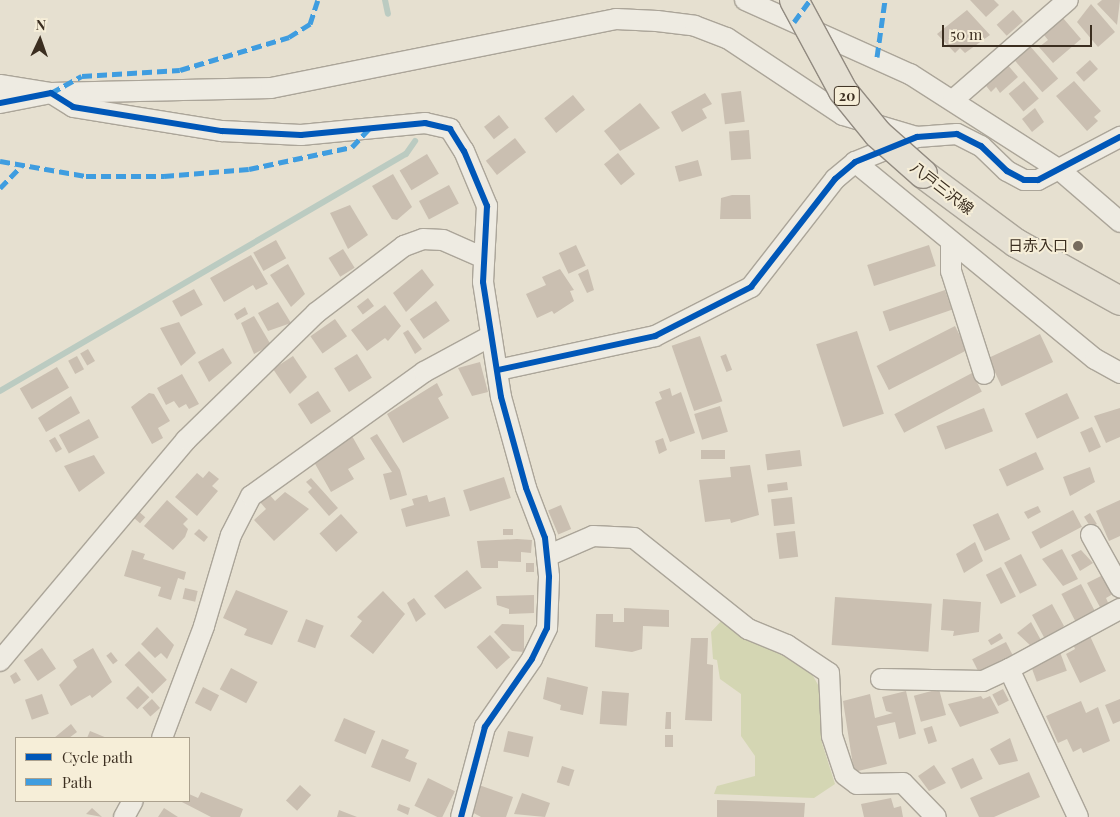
<!DOCTYPE html>
<meta charset="utf-8">
<style>
body{margin:0}
#map{position:relative;width:1120px;height:817px;overflow:hidden;background:#e6e0d0;font-family:"Playfair Display","Noto Sans JP",serif}
div>[style]{position:absolute}
[style*='--x']{left:calc(var(--x)*1px);top:calc(var(--y)*1px);width:calc(var(--w)*1px);rotate:calc(var(--a)*1deg)}
.green>*{inset:0;background:#d4d6b3}
.stream>*{height:6px;margin:-3px;padding:0 3px;transform-origin:3px;border-radius:3px;background:#bbcbc1}
.building>*{inset:0;background:#cabfb1;transform-origin:0 0}
.roads{filter:drop-shadow(1px 0 #aba599) drop-shadow(-1px 0 #aba599) drop-shadow(0 1px #aba599) drop-shadow(0 -1px #aba599)}
.minor>*{height:20px;margin:-10px;padding:0 10px;transform-origin:10px;border-radius:10px;background:#eeebe2}
.primary>*{height:28px;margin:-14px;padding:0 14px;transform-origin:14px;border-radius:14px;background:#e5e0d3}
.bridges{filter:drop-shadow(1px 0 #918a80) drop-shadow(-1px 0 #918a80) drop-shadow(0 1px #918a80) drop-shadow(0 -1px #918a80)}
.primary-bridge>*{height:28px;margin:-14px;padding:0 14px;transform-origin:14px;border-radius:14px;background:#e5e0d3}
.quiet>*{height:5px;margin-top:-2.5px;transform-origin:0;background:repeating-linear-gradient(90deg,#3f9de0 0 10px,transparent 0 15px)}
.cycleway>*{height:6px;margin:-3px;padding:0 3px;transform-origin:3px;border-radius:3px;background:#0057b8}
.dots>*{width:14px;height:14px;translate:-50% -50%;box-sizing:border-box;border:2px solid #f6eed8;border-radius:50%}
span{translate:-50% -50%;white-space:nowrap;text-align:center;line-height:1.15;-webkit-text-stroke:4px #f6eed8;paint-order:stroke}
.shield-label span{padding:1px 4px;background:#f6eed8;border:1px solid;border-radius:4px;-webkit-text-stroke-width:0}
.shield-label{font-size:14px;color:#3b2e20;font-weight:700}
.street-label{font-size:15px;color:#3b2e20}
.poi-label{font-size:15px;color:#3b2e20}
.right{translate:-100% -50%;text-align:right}
.legend{position:absolute;left:15px;top:737px;width:175px;height:65px;box-sizing:border-box;background:#f6eed8;border:1px solid #aba18e;margin:0;padding:6px 9px;list-style:none;font-size:15px;color:#3b2e20}
.legend li{display:flex;align-items:center;gap:10px;height:25px}
.legend b{width:25px;border:1px solid #aba18e}
.north{position:absolute;left:15px;top:15px;width:50px;height:50px;-webkit-text-stroke:4px #f6eed8;paint-order:stroke;rotate:3deg;font-size:14px;font-weight:700;line-height:20px;text-align:center;color:#3b2e20}
.north::after{content:'';display:block;margin:auto;width:18px;height:22px;background:#3b2e20;clip-path:polygon(50% 0,100% 100%,50% 72%,0 100%)}
.scale{position:absolute;left:942px;top:25px;width:150px;height:22px;box-sizing:border-box;border:2px solid #3b2e20;border-top:0;padding-left:6px;font-size:15px;line-height:18px;white-space:nowrap;color:#3b2e20;-webkit-text-stroke:4px #f6eed8;paint-order:stroke}
</style>
<div id="map">
<div class="green">
<div style="clip-path:polygon(724px 618px,808px 667px,822px 692px,822px 743px,835px 784px,814px 798px,714px 794px,717px 786px,755px 776px,755px 756px,741px 736px,741px 694px,720px 679px,717px 660px,713px 659px,711px 632px)"></div>
</div>
<div class="stream">
<div style="--x:385;--y:0;--w:14;--a:78"></div>
<div style="--x:0;--y:391;--w:470;--a:-30.3"></div>
<div style="--x:406;--y:154;--w:16;--a:-55"></div>
</div>
<div class="building">
<div style="clip-path:polygon(970px 0,994px 0,999px 5px,986px 17px)"></div>
<div style="clip-path:polygon(1102px 0,1120px 0,1117px 25px,1097px 4px)"></div>
<div style="clip-path:polygon(1091px 4px,1115px 32px,1098px 47px,1077px 22px)"></div>
<div style="clip-path:polygon(967px 10px,990px 35px,965px 53px,960px 48px,955px 53px,937px 34px)"></div>
<div style="left:1013px;top:10px;width:15px;height:22px;rotate:48deg"></div>
<div style="clip-path:polygon(1063px 18px,1081px 39px,1053px 63px,1039px 47px,1048px 40px,1044px 35px)"></div>
<div style="left:1030px;top:46px;width:43px;height:21px;rotate:49deg"></div>
<div style="left:1090px;top:60px;width:12px;height:19px;rotate:48deg"></div>
<div style="clip-path:polygon(1006px 63px,1018px 77px,1000px 93px,996px 87px,991px 92px,983px 82px)"></div>
<div style="left:1024px;top:81px;width:23px;height:20px;rotate:50deg"></div>
<div style="clip-path:polygon(1074px 81px,1101px 111px,1094px 117px,1098px 121px,1087px 131px,1056px 96px)"></div>
<div style="left:741px;top:91px;width:31px;height:20px;rotate:83deg"></div>
<div style="clip-path:polygon(705px 93px,712px 104px,702px 109px,707px 118px,682px 132px,671px 112px)"></div>
<div style="left:573px;top:95px;width:19px;height:37px;rotate:51deg"></div>
<div style="clip-path:polygon(640px 103px,660px 128px,620px 151px,604px 131px)"></div>
<div style="clip-path:polygon(1035px 108px,1044px 122px,1032px 132px,1022px 119px)"></div>
<div style="left:499px;top:115px;width:16px;height:19px;rotate:52deg"></div>
<div style="left:749px;top:130px;width:29px;height:20px;rotate:86deg"></div>
<div style="left:515px;top:138px;width:18px;height:37px;rotate:52deg"></div>
<div style="left:618px;top:153px;width:27px;height:18px;rotate:51deg"></div>
<div style="left:427px;top:154px;width:23px;height:32px;rotate:59deg"></div>
<div style="left:698px;top:160px;width:16px;height:24px;rotate:75deg"></div>
<div style="clip-path:polygon(393px 174px,412px 207px,397px 220px,392px 219px,372px 186px)"></div>
<div style="left:449px;top:185px;width:21px;height:34px;rotate:62deg"></div>
<div style="clip-path:polygon(732px 195px,750px 195px,751px 219px,720px 219px,721px 198px)"></div>
<div style="clip-path:polygon(350px 205px,368px 235px,348px 249px,330px 213px)"></div>
<div style="left:276px;top:240px;width:21px;height:26px;rotate:61deg"></div>
<div style="left:576px;top:245px;width:23px;height:19px;rotate:65deg"></div>
<div style="left:929px;top:245px;width:22px;height:65px;rotate:72deg"></div>
<div style="left:343px;top:249px;width:22px;height:17px;rotate:58deg"></div>
<div style="clip-path:polygon(251px 255px,268px 284px,256px 290px,253px 285px,224px 302px,210px 278px)"></div>
<div style="clip-path:polygon(288px 264px,305px 294px,291px 307px,270px 275px)"></div>
<div style="clip-path:polygon(422px 269px,434px 285px,406px 312px,393px 293px)"></div>
<div style="clip-path:polygon(560px 269px,574px 290px,570px 291px,574px 301px,554px 314px,552px 311px,537px 318px,526px 294px,546px 285px,542px 277px)"></div>
<div style="clip-path:polygon(588px 269px,594px 290px,587px 293px,578px 274px)"></div>
<div style="left:194px;top:289px;width:18px;height:25px;rotate:61deg"></div>
<div style="left:945px;top:290px;width:21px;height:66px;rotate:71deg"></div>
<div style="left:368px;top:298px;width:10px;height:14px;rotate:53deg"></div>
<div style="left:436px;top:301px;width:24px;height:32px;rotate:55deg"></div>
<div style="clip-path:polygon(278px 302px,291px 323px,268px 331px,258px 313px)"></div>
<div style="clip-path:polygon(385px 305px,401px 326px,388px 341px,385px 338px,367px 351px,351px 330px)"></div>
<div style="clip-path:polygon(245px 307px,248px 314px,237px 320px,234px 314px)"></div>
<div style="clip-path:polygon(254px 316px,271px 345px,254px 354px,241px 323px)"></div>
<div style="left:335px;top:319px;width:21px;height:30px;rotate:55deg"></div>
<div style="clip-path:polygon(179px 322px,196px 353px,181px 366px,160px 328px)"></div>
<div style="left:955px;top:326px;width:27px;height:88px;rotate:63deg"></div>
<div style="clip-path:polygon(408px 330px,422px 349px,415px 354px,403px 333px)"></div>
<div style="left:857px;top:331px;width:87px;height:43px;rotate:72deg"></div>
<div style="left:1040px;top:334px;width:31px;height:57px;rotate:65deg"></div>
<div style="left:700px;top:336px;width:69px;height:30px;rotate:71deg"></div>
<div style="clip-path:polygon(223px 348px,232px 363px,209px 382px,198px 362px)"></div>
<div style="left:88px;top:349px;width:14px;height:9px;rotate:60deg"></div>
<div style="left:357px;top:354px;width:28px;height:27px;rotate:58deg"></div>
<div style="left:726px;top:354px;width:17px;height:6px;rotate:69deg"></div>
<div style="left:77px;top:356px;width:15px;height:10px;rotate:62deg"></div>
<div style="clip-path:polygon(293px 356px,307px 377px,290px 394px,273px 369px)"></div>
<div style="clip-path:polygon(480px 362px,488px 392px,472px 396px,458px 368px)"></div>
<div style="left:57px;top:367px;width:24px;height:43px;rotate:60deg"></div>
<div style="left:972px;top:373px;width:21px;height:88px;rotate:62deg"></div>
<div style="clip-path:polygon(182px 374px,199px 404px,189px 409px,186px 404px,179px 408px,174px 401px,166px 405px,157px 388px)"></div>
<div style="clip-path:polygon(437px 383px,443px 395px,438px 398px,449px 418px,403px 443px,387px 414px)"></div>
<div style="clip-path:polygon(670px 388px,672px 396px,681px 392px,695px 433px,670px 442px,655px 402px,662px 399px,659px 392px)"></div>
<div style="left:318px;top:391px;width:24px;height:24px;rotate:57deg"></div>
<div style="clip-path:polygon(149px 393px,154px 394px,170px 421px,158px 428px,163px 438px,152px 444px,131px 407px)"></div>
<div style="left:1067px;top:393px;width:28px;height:47px;rotate:64deg"></div>
<div style="clip-path:polygon(71px 396px,80px 413px,46px 432px,38px 418px)"></div>
<div style="left:720px;top:406px;width:27px;height:27px;rotate:73deg"></div>
<div style="left:984px;top:408px;width:25px;height:51px;rotate:69deg"></div>
<div style="clip-path:polygon(1120px 408px,1120px 437px,1106px 443px,1094px 416px)"></div>
<div style="left:89px;top:419px;width:21px;height:34px;rotate:62deg"></div>
<div style="left:1092px;top:427px;width:22px;height:13px;rotate:66deg"></div>
<div style="clip-path:polygon(377px 434px,400px 470px,407px 495px,390px 500px,383px 474px,392px 472px,370px 438px)"></div>
<div style="clip-path:polygon(352px 436px,365px 459px,348px 469px,354px 479px,331px 492px,314px 462px)"></div>
<div style="left:55px;top:437px;width:14px;height:7px;rotate:60deg"></div>
<div style="clip-path:polygon(663px 438px,667px 450px,659px 454px,655px 441px)"></div>
<div style="left:725px;top:450px;width:9px;height:24px;rotate:90deg"></div>
<div style="left:800px;top:450px;width:16px;height:35px;rotate:83deg"></div>
<div style="left:1036px;top:452px;width:19px;height:41px;rotate:65deg"></div>
<div style="clip-path:polygon(94px 455px,105px 473px,79px 492px,64px 466px)"></div>
<div style="clip-path:polygon(750px 465px,759px 515px,731px 523px,730px 519px,705px 522px,699px 480px,731px 477px,730px 467px)"></div>
<div style="clip-path:polygon(1090px 467px,1095px 482px,1070px 496px,1063px 477px)"></div>
<div style="clip-path:polygon(209px 471px,219px 479px,212px 486px,218px 491px,197px 516px,175px 497px,197px 473px,203px 478px)"></div>
<div style="left:504px;top:477px;width:22px;height:43px;rotate:72deg"></div>
<div style="clip-path:polygon(311px 478px,338px 508px,329px 516px,308px 492px,312px 488px,306px 482px)"></div>
<div style="left:787px;top:482px;width:8px;height:20px;rotate:83deg"></div>
<div style="clip-path:polygon(285px 492px,309px 509px,274px 541px,254px 520px,266px 509px,260px 502px,269px 494px,275px 501px)"></div>
<div style="clip-path:polygon(427px 495px,429px 502px,445px 497px,450px 516px,406px 527px,401px 509px,414px 505px,412px 499px)"></div>
<div style="left:792px;top:497px;width:27px;height:21px;rotate:84deg"></div>
<div style="clip-path:polygon(167px 500px,188px 519px,183px 524px,188px 529px,185px 537px,173px 550px,144px 526px)"></div>
<div style="clip-path:polygon(1120px 500px,1120px 536px,1109px 541px,1096px 511px)"></div>
<div style="left:561px;top:505px;width:26px;height:14px;rotate:67deg"></div>
<div style="clip-path:polygon(1038px 506px,1041px 512px,1028px 519px,1024px 512px)"></div>
<div style="left:137px;top:510px;width:11px;height:8px;rotate:41deg"></div>
<div style="left:1073px;top:510px;width:19px;height:47px;rotate:62deg"></div>
<div style="left:998px;top:513px;width:29px;height:28px;rotate:65deg"></div>
<div style="left:1090px;top:513px;width:13px;height:7px;rotate:58deg"></div>
<div style="left:341px;top:514px;width:25px;height:29px;rotate:48deg"></div>
<div style="clip-path:polygon(199px 529px,208px 537px,204px 542px,194px 534px)"></div>
<div style="left:503px;top:529px;width:10px;height:6px"></div>
<div style="left:795px;top:531px;width:26px;height:19px;rotate:83deg"></div>
<div style="clip-path:polygon(517px 539px,532px 540px,531px 553px,521px 552px,521px 562px,498px 561px,498px 568px,481px 568px,477px 541px)"></div>
<div style="clip-path:polygon(975px 542px,983px 561px,964px 573px,956px 554px)"></div>
<div style="clip-path:polygon(1062px 549px,1078px 579px,1063px 586px,1042px 559px)"></div>
<div style="clip-path:polygon(132px 550px,145px 554px,143px 559px,186px 572px,184px 580px,178px 578px,171px 600px,158px 596px,161px 587px,124px 576px)"></div>
<div style="clip-path:polygon(1081px 550px,1093px 563px,1080px 571px,1071px 555px)"></div>
<div style="left:1021px;top:554px;width:35px;height:19px;rotate:63deg"></div>
<div style="left:526px;top:563px;width:8px;height:9px"></div>
<div style="left:1001px;top:567px;width:33px;height:17px;rotate:63deg"></div>
<div style="clip-path:polygon(467px 570px,482px 588px,445px 609px,434px 596px)"></div>
<div style="clip-path:polygon(1103px 575px,1113px 594px,1106px 598px,1109px 605px,1101px 609px,1087px 583px)"></div>
<div style="left:1081px;top:584px;width:31px;height:22px;rotate:63deg"></div>
<div style="left:185px;top:588px;width:13px;height:11px;rotate:13deg"></div>
<div style="clip-path:polygon(236px 590px,288px 611px,272px 645px,244px 635px,247px 629px,223px 618px)"></div>
<div style="clip-path:polygon(383px 591px,405px 614px,373px 654px,350px 636px,362px 621px,357px 617px)"></div>
<div style="clip-path:polygon(534px 595px,534px 613px,509px 614px,509px 609px,497px 605px,496px 596px)"></div>
<div style="left:835px;top:597px;width:97px;height:48px;rotate:4deg"></div>
<div style="clip-path:polygon(414px 598px,426px 614px,416px 622px,407px 603px)"></div>
<div style="clip-path:polygon(943px 599px,981px 602px,979px 632px,953px 636px,954px 631px,941px 630px)"></div>
<div style="clip-path:polygon(1052px 604px,1064px 626px,1046px 641px,1032px 615px)"></div>
<div style="clip-path:polygon(624px 608px,669px 610px,669px 627px,643px 626px,642px 649px,632px 652px,595px 647px,596px 614px,613px 614px,613px 622px,624px 622px)"></div>
<div style="left:306px;top:619px;width:19px;height:24px;rotate:21deg"></div>
<div style="clip-path:polygon(1031px 622px,1042px 642px,1032px 647px,1017px 633px)"></div>
<div style="clip-path:polygon(502px 624px,524px 625px,524px 652px,512px 651px,494px 632px)"></div>
<div style="clip-path:polygon(157px 627px,174px 645px,167px 659px,161px 653px,155px 658px,141px 644px)"></div>
<div style="left:1000px;top:633px;width:6px;height:14px;rotate:59deg"></div>
<div style="left:490px;top:635px;width:30px;height:18px;rotate:48deg"></div>
<div style="clip-path:polygon(1090px 636px,1106px 671px,1080px 683px,1066px 654px,1075px 649px,1073px 644px)"></div>
<div style="clip-path:polygon(691px 638px,708px 638px,707px 664px,713px 665px,712px 721px,685px 720px)"></div>
<div style="left:1006px;top:642px;width:16px;height:38px;rotate:63deg"></div>
<div style="left:42px;top:648px;width:25px;height:22px;rotate:56deg"></div>
<div style="clip-path:polygon(93px 648px,112px 682px,92px 698px,90px 695px,71px 706px,59px 685px,77px 667px,73px 660px)"></div>
<div style="left:139px;top:651px;width:40px;height:20px;rotate:46deg"></div>
<div style="left:111px;top:652px;width:11px;height:6px;rotate:52deg"></div>
<div style="left:1060px;top:652px;width:20px;height:32px;rotate:70deg"></div>
<div style="left:231px;top:668px;width:30px;height:24px;rotate:28deg"></div>
<div style="clip-path:polygon(16px 672px,21px 680px,14px 684px,10px 676px)"></div>
<div style="clip-path:polygon(547px 677px,588px 687px,583px 715px,560px 710px,561px 705px,543px 699px)"></div>
<div style="left:138px;top:686px;width:16px;height:17px;rotate:45deg"></div>
<div style="left:203px;top:687px;width:18px;height:18px;rotate:27deg"></div>
<div style="left:939px;top:689px;width:27px;height:26px;rotate:75deg"></div>
<div style="left:1003px;top:689px;width:13px;height:12px;rotate:63deg"></div>
<div style="left:602px;top:691px;width:27px;height:33px;rotate:4deg"></div>
<div style="clip-path:polygon(906px 691px,916px 734px,899px 739px,895px 722px,877px 726px,887px 764px,854px 772px,843px 701px,870px 694px,875px 718px,893px 713px,886px 711px,882px 697px)"></div>
<div style="left:42px;top:694px;width:21px;height:18px;rotate:71deg"></div>
<div style="clip-path:polygon(981px 696px,983px 699px,990px 696px,999px 713px,960px 727px,948px 704px)"></div>
<div style="left:152px;top:699px;width:12px;height:13px;rotate:48deg"></div>
<div style="clip-path:polygon(1120px 699px,1120px 721px,1113px 724px,1105px 705px)"></div>
<div style="clip-path:polygon(1081px 701px,1086px 713px,1098px 707px,1110px 741px,1083px 753px,1081px 748px,1073px 752px,1067px 739px,1058px 743px,1046px 716px)"></div>
<div style="clip-path:polygon(666px 712px,671px 712px,671px 729px,665px 729px)"></div>
<div style="left:344px;top:718px;width:34px;height:25px;rotate:23deg"></div>
<div style="clip-path:polygon(71px 724px,77px 732px,69px 738px,54px 738px)"></div>
<div style="left:932px;top:726px;width:16px;height:9px;rotate:72deg"></div>
<div style="clip-path:polygon(90px 731px,107px 738px,87px 738px)"></div>
<div style="left:508px;top:731px;width:26px;height:21px;rotate:13deg"></div>
<div style="left:665px;top:735px;width:8px;height:12px"></div>
<div style="clip-path:polygon(1010px 738px,1018px 761px,999px 765px,990px 749px)"></div>
<div style="clip-path:polygon(382px 739px,409px 750px,405px 758px,417px 763px,410px 782px,371px 767px)"></div>
<div style="left:973px;top:758px;width:23px;height:24px;rotate:65deg"></div>
<div style="clip-path:polygon(934px 765px,946px 783px,929px 791px,918px 776px)"></div>
<div style="left:562px;top:766px;width:13px;height:17px;rotate:18deg"></div>
<div style="clip-path:polygon(1029px 772px,1040px 797px,994px 817px,979px 817px,970px 798px)"></div>
<div style="left:428px;top:778px;width:30px;height:31px;rotate:26deg"></div>
<div style="left:300px;top:785px;width:15px;height:21px;rotate:42deg"></div>
<div style="clip-path:polygon(479px 785px,513px 797px,506px 817px,481px 817px,470px 811px)"></div>
<div style="clip-path:polygon(201px 792px,243px 809px,240px 817px,211px 817px,180px 801px,189px 801px,189px 794px,198px 798px)"></div>
<div style="clip-path:polygon(522px 793px,550px 803px,545px 817px,514px 814px)"></div>
<div style="clip-path:polygon(891px 798px,894px 808px,901px 806px,903px 817px,864px 817px,861px 804px)"></div>
<div style="clip-path:polygon(717px 800px,805px 803px,804px 817px,717px 817px)"></div>
<div style="clip-path:polygon(399px 804px,410px 808px,408px 815px,397px 810px)"></div>
<div style="clip-path:polygon(92px 808px,102px 817px,86px 814px)"></div>
<div style="clip-path:polygon(164px 808px,178px 817px,158px 817px)"></div>
<div style="clip-path:polygon(339px 810px,357px 817px,337px 817px)"></div>
</div>
<div class="roads">
<div class="minor">
<div style="--x:745;--y:0;--w:181;--a:24.2"></div>
<div style="--x:910;--y:74;--w:179;--a:32.7"></div>
<div style="--x:1061;--y:171;--w:78;--a:40.8"></div>
<div style="--x:0;--y:85;--w:52;--a:8.9"></div>
<div style="--x:51;--y:93;--w:220;--a:-1.3"></div>
<div style="--x:271;--y:88;--w:352;--a:-11.3"></div>
<div style="--x:616;--y:19;--w:41;--a:2.8"></div>
<div style="--x:657;--y:21;--w:38;--a:7"></div>
<div style="--x:695;--y:26;--w:34;--a:21"></div>
<div style="--x:727;--y:38;--w:139;--a:33.6"></div>
<div style="--x:843;--y:115;--w:77;--a:16.6"></div>
<div style="--x:953;--y:100;--w:152;--a:-41"></div>
<div style="--x:0;--y:103;--w:52;--a:-11.1"></div>
<div style="--x:51;--y:93;--w:26;--a:32"></div>
<div style="--x:73;--y:107;--w:151;--a:9.2"></div>
<div style="--x:222;--y:131;--w:79;--a:2.9"></div>
<div style="--x:301;--y:135;--w:125;--a:-5.5"></div>
<div style="--x:425;--y:123;--w:26;--a:13"></div>
<div style="--x:450;--y:129;--w:26;--a:58"></div>
<div style="--x:464;--y:151;--w:60;--a:67.3"></div>
<div style="--x:487;--y:206;--w:76;--a:93"></div>
<div style="--x:483;--y:282;--w:116;--a:81.1"></div>
<div style="--x:501;--y:397;--w:94;--a:74.6"></div>
<div style="--x:526;--y:488;--w:53;--a:69.2"></div>
<div style="--x:545;--y:538;--w:39;--a:84"></div>
<div style="--x:549;--y:577;--w:51;--a:92.2"></div>
<div style="--x:547;--y:628;--w:34;--a:116"></div>
<div style="--x:532;--y:659;--w:83;--a:124.7"></div>
<div style="--x:485;--y:727;--w:93;--a:104.9"></div>
<div style="--x:855;--y:162;--w:310;--a:39.4"></div>
<div style="--x:1095;--y:359;--w:29;--a:29"></div>
<div style="--x:951;--y:243;--w:28;--a:90"></div>
<div style="--x:951;--y:271;--w:108;--a:72.2"></div>
<div style="--x:498;--y:370;--w:161;--a:-12.2"></div>
<div style="--x:655;--y:336;--w:108;--a:-27"></div>
<div style="--x:751;--y:287;--w:137;--a:-52.1"></div>
<div style="--x:835;--y:179;--w:26;--a:-40"></div>
<div style="--x:855;--y:162;--w:67;--a:-22"></div>
<div style="--x:917;--y:137;--w:40;--a:-4.3"></div>
<div style="--x:957;--y:134;--w:27;--a:27"></div>
<div style="--x:981;--y:146;--w:36;--a:44"></div>
<div style="--x:1007;--y:171;--w:19;--a:28"></div>
<div style="--x:1024;--y:180;--w:14;--a:0"></div>
<div style="--x:1038;--y:180;--w:93;--a:-27.7"></div>
<div style="--x:1091;--y:535;--w:60;--a:60.9"></div>
<div style="--x:547;--y:556;--w:50;--a:-23.5"></div>
<div style="--x:593;--y:536;--w:41;--a:2.8"></div>
<div style="--x:634;--y:538;--w:146;--a:38.6"></div>
<div style="--x:748;--y:629;--w:42;--a:22.3"></div>
<div style="--x:787;--y:645;--w:50;--a:33.7"></div>
<div style="--x:829;--y:673;--w:63;--a:87.3"></div>
<div style="--x:832;--y:736;--w:41;--a:71.6"></div>
<div style="--x:845;--y:775;--w:15;--a:37"></div>
<div style="--x:857;--y:784;--w:46;--a:-1.2"></div>
<div style="--x:903;--y:783;--w:47;--a:45.9"></div>
<div style="--x:0;--y:661;--w:289;--a:-49.9"></div>
<div style="--x:186;--y:440;--w:182;--a:-44.3"></div>
<div style="--x:316;--y:313;--w:111;--a:-37.3"></div>
<div style="--x:404;--y:246;--w:20;--a:-20"></div>
<div style="--x:423;--y:239;--w:20;--a:3"></div>
<div style="--x:443;--y:240;--w:45;--a:23.7"></div>
<div style="--x:1009;--y:669;--w:126;--a:-28.4"></div>
<div style="--x:881;--y:679;--w:102;--a:1.1"></div>
<div style="--x:983;--y:681;--w:29;--a:-25"></div>
<div style="--x:1009;--y:669;--w:163;--a:65"></div>
<div style="--x:162;--y:738;--w:120;--a:-69.4"></div>
<div style="--x:204;--y:626;--w:95;--a:-73.5"></div>
<div style="--x:231;--y:535;--w:44;--a:-62.9"></div>
<div style="--x:251;--y:496;--w:213;--a:-35.6"></div>
<div style="--x:424;--y:372;--w:74;--a:-28.3"></div>
<div style="--x:124;--y:817;--w:18;--a:-61"></div>
</div>
<div class="primary">
<div style="--x:923;--y:174;--w:116;--a:36.6"></div>
<div style="--x:1016;--y:243;--w:119;--a:29.1"></div>
</div>
</div>
<div class="bridges">
<div class="primary-bridge">
<div style="--x:794;--y:0;--w:103;--a:61.7"></div>
<div style="--x:843;--y:91;--w:55;--a:50.9"></div>
<div style="--x:878;--y:134;--w:60;--a:41.6"></div>
</div>
</div>
<div class="quiet">
<div style="--x:794;--y:22;--w:27;--a:-54"></div>
<div style="--x:877;--y:57;--w:58;--a:-82"></div>
<div style="--x:51;--y:93;--w:35;--a:-29"></div>
<div style="--x:82;--y:76;--w:98;--a:-3.5"></div>
<div style="--x:180;--y:70;--w:114;--a:-16.8"></div>
<div style="--x:289;--y:37;--w:25;--a:-32"></div>
<div style="--x:310;--y:24;--w:25;--a:-72"></div>
<div style="--x:0;--y:161;--w:87;--a:9.9"></div>
<div style="--x:86;--y:176;--w:78;--a:0"></div>
<div style="--x:164;--y:176;--w:85;--a:-4.7"></div>
<div style="--x:249;--y:169;--w:105;--a:-12.1"></div>
<div style="--x:352;--y:147;--w:25;--a:-47"></div>
<div style="--x:0;--y:188;--w:30;--a:-46"></div>
</div>
<div class="cycleway">
<div style="--x:0;--y:103;--w:52;--a:-11.1"></div>
<div style="--x:51;--y:93;--w:26;--a:32"></div>
<div style="--x:73;--y:107;--w:151;--a:9.2"></div>
<div style="--x:222;--y:131;--w:79;--a:2.9"></div>
<div style="--x:301;--y:135;--w:125;--a:-5.5"></div>
<div style="--x:425;--y:123;--w:26;--a:13"></div>
<div style="--x:450;--y:129;--w:26;--a:58"></div>
<div style="--x:464;--y:151;--w:60;--a:67.3"></div>
<div style="--x:487;--y:206;--w:76;--a:93"></div>
<div style="--x:483;--y:282;--w:116;--a:81.1"></div>
<div style="--x:501;--y:397;--w:94;--a:74.6"></div>
<div style="--x:526;--y:488;--w:53;--a:69.2"></div>
<div style="--x:545;--y:538;--w:39;--a:84"></div>
<div style="--x:549;--y:577;--w:51;--a:92.2"></div>
<div style="--x:547;--y:628;--w:34;--a:116"></div>
<div style="--x:532;--y:659;--w:83;--a:124.7"></div>
<div style="--x:485;--y:727;--w:93;--a:104.9"></div>
<div style="--x:498;--y:370;--w:161;--a:-12.2"></div>
<div style="--x:655;--y:336;--w:108;--a:-27"></div>
<div style="--x:751;--y:287;--w:137;--a:-52.1"></div>
<div style="--x:835;--y:179;--w:26;--a:-40"></div>
<div style="--x:855;--y:162;--w:67;--a:-22"></div>
<div style="--x:917;--y:137;--w:40;--a:-4.3"></div>
<div style="--x:957;--y:134;--w:27;--a:27"></div>
<div style="--x:981;--y:146;--w:36;--a:44"></div>
<div style="--x:1007;--y:171;--w:19;--a:28"></div>
<div style="--x:1024;--y:180;--w:14;--a:0"></div>
<div style="--x:1038;--y:180;--w:93;--a:-27.7"></div>
</div>
<div class="dots">
<div style="left:1078px;top:246px;background:#776c5e"></div>
</div>
<div class="shield-label">
<span style="left:847px;top:96px">20</span>
</div>
<div class="street-label">
<span style="left:942px;top:188px;rotate:38deg">八戸三沢線</span>
</div>
<div class="poi-label">
<span class="right" style="left:1068px;top:246px">日赤入口</span>
</div>
<ul class="legend">
<li><b style="height:6px;background:#0057b8"></b>Cycle path</li>
<li><b style="height:6px;background:#3f9de0"></b>Path</li>
</ul>
<div class="north">N</div>
<div class="scale">50 m</div>
</div>
